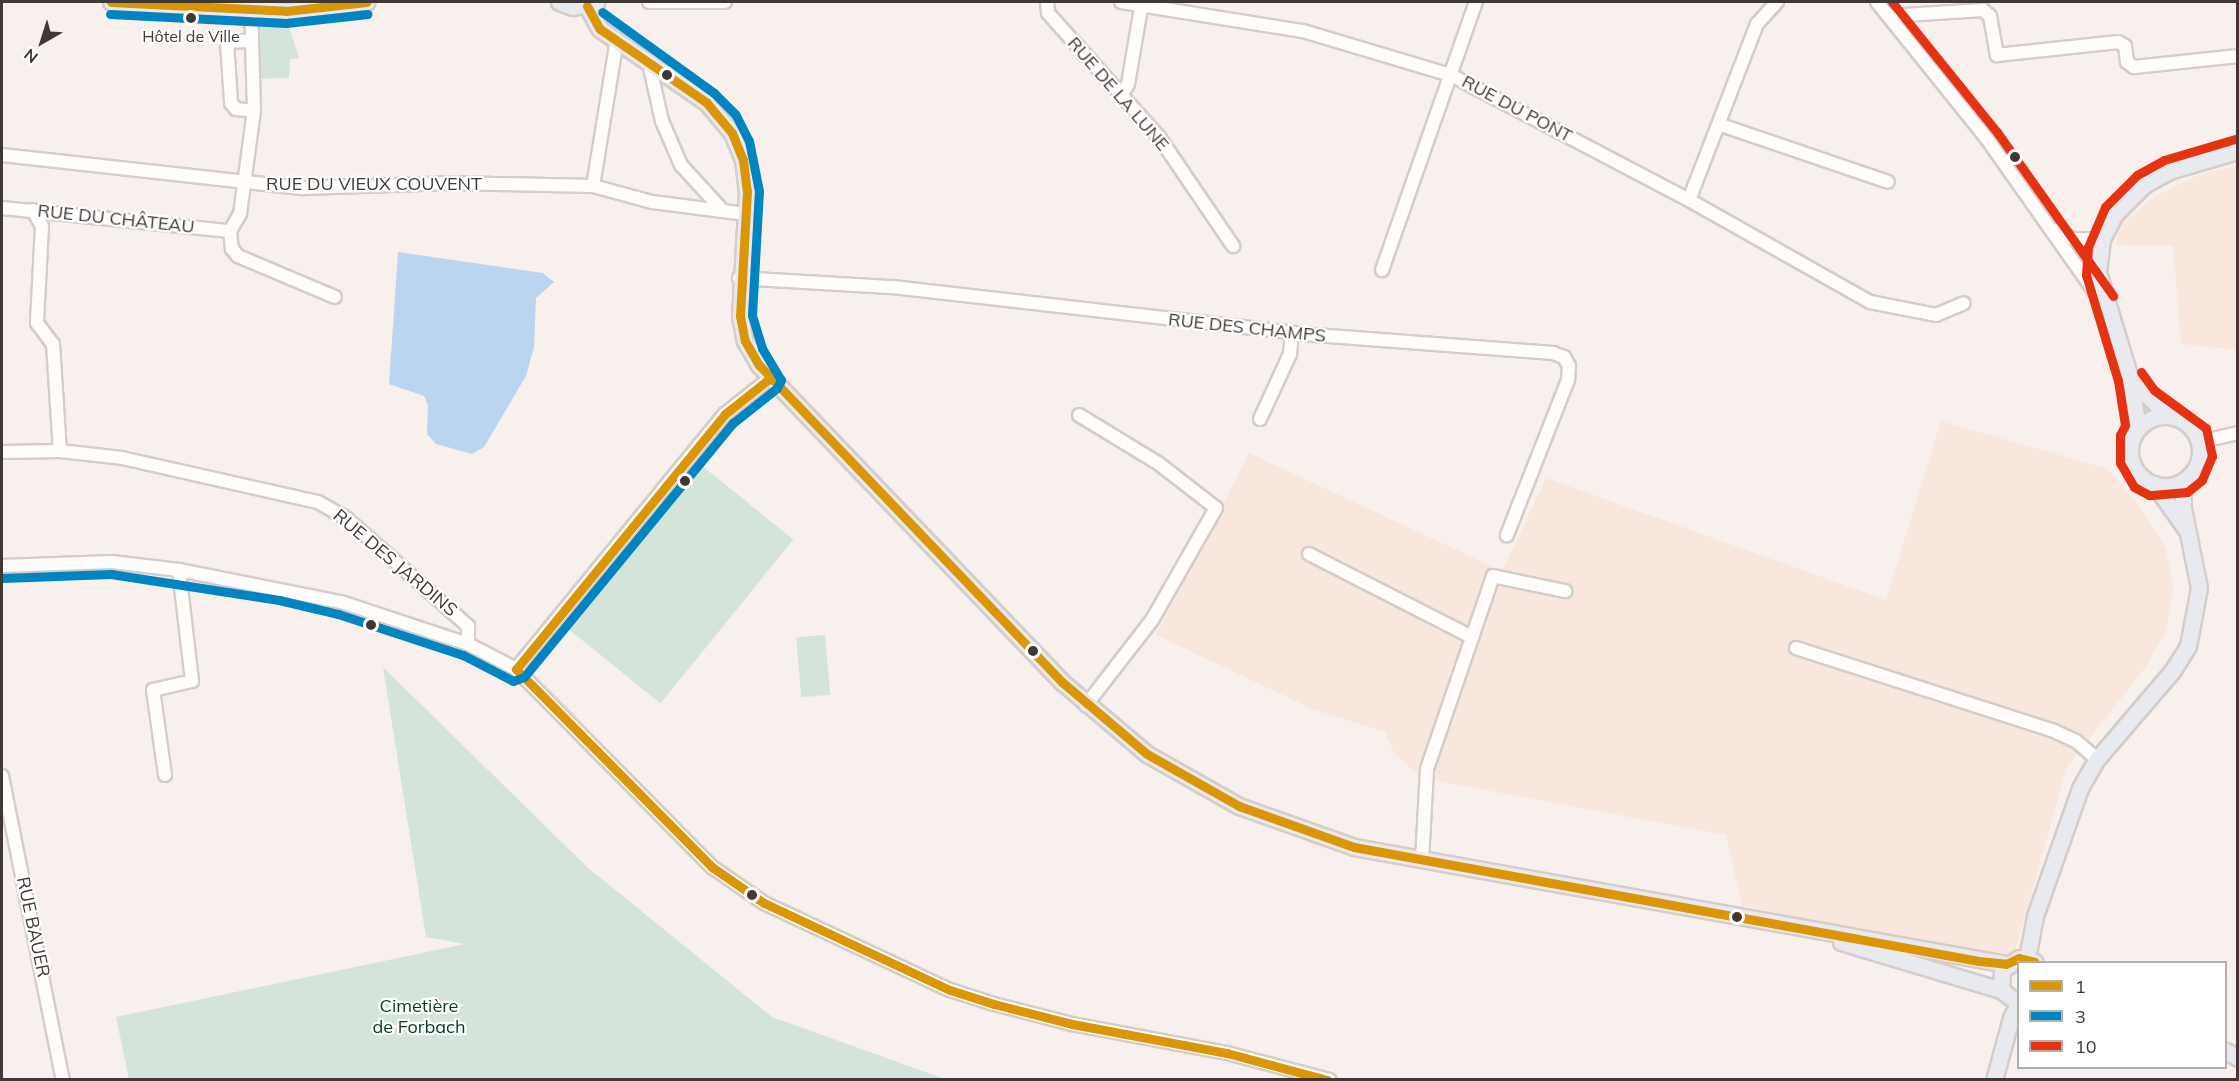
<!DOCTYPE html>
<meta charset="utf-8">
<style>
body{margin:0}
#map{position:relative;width:2239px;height:1081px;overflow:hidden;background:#f8f0ec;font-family:Mulish,sans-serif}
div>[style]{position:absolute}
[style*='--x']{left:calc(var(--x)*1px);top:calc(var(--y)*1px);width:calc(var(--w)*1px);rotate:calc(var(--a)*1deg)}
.built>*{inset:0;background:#f9e7dd}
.green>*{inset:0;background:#d4e4d8;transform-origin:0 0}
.water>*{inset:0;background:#bbd4f0}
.roads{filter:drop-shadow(2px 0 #d4cdc9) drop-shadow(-2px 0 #d4cdc9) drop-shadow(0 2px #d4cdc9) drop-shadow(0 -2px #d4cdc9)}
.minor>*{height:12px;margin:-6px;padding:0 6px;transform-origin:6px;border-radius:6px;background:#fefdfc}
.major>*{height:15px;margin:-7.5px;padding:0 7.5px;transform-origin:7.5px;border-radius:7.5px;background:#e9eaef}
.major>.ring{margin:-7.5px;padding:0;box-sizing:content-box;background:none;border:15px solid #e9eaef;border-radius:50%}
.bus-1>*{height:9px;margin:-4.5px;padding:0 4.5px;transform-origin:4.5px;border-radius:4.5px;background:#db9608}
.bus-2>*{height:9px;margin:-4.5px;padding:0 4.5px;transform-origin:4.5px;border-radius:4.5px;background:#0085c2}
.bus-3>*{height:9px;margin:-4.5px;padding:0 4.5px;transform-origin:4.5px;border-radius:4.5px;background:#e53312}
.dots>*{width:16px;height:16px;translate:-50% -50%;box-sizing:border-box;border:3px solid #fff;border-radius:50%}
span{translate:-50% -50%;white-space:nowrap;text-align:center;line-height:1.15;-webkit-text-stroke:4.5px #fff;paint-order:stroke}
.bus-label{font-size:16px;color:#3f3834}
.street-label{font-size:18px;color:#3f3834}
.park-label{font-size:18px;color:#093927}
.frame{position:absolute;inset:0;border:3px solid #3f3834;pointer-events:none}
.legend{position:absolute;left:2017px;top:961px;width:210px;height:108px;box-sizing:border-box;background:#fff;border:2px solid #b2afae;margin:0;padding:8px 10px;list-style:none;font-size:18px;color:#3f3834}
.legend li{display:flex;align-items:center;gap:12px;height:30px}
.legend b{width:30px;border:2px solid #b2afae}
.north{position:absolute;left:12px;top:12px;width:60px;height:60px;-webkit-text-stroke:4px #fff;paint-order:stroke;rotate:219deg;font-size:16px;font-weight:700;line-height:24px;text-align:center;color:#3f3834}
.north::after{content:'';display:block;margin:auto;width:21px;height:27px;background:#3f3834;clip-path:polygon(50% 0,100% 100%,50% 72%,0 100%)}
</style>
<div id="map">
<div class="built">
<div style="clip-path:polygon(2237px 165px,2237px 350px,2181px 344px,2173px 246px,2116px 245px,2119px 227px,2152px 198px,2198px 175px)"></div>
<div style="clip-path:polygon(1941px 421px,2108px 469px,2137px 503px,2166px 548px,2173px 588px,2166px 631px,2145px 668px,2067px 767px,2015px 951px,1998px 959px,1742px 906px,1726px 835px,1421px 778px,1394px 753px,1385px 732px,1312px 709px,1156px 635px,1249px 453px,1502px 571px,1546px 478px,1886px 600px)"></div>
</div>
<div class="green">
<div style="clip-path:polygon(252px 16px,286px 16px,299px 58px,290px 59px,289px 78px,254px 79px)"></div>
<div style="left:700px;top:464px;width:120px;height:211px;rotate:39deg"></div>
<div style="left:825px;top:635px;width:60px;height:29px;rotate:85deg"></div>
<div style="clip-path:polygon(383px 667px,587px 867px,772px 1017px,945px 1079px,129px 1079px,116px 1017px,465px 944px,426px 937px)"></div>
</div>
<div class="water">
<div style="clip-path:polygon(398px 252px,543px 273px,554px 282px,536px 298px,534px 347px,526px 376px,484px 447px,472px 454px,436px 444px,427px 434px,428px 405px,424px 396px,389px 384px)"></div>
</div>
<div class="roads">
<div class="minor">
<div style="--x:649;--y:2;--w:76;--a:0"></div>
<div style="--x:1047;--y:2;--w:11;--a:85"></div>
<div style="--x:1048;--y:13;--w:166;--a:48.2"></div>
<div style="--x:1159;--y:137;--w:132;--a:55.8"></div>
<div style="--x:1121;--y:2;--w:184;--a:9.1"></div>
<div style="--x:1303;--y:31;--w:154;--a:16.6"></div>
<div style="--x:1451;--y:75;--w:269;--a:27.7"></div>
<div style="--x:1689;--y:200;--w:208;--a:29.4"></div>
<div style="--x:1870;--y:302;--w:67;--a:11.1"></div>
<div style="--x:1936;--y:315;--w:30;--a:-23"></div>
<div style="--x:1877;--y:2;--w:176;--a:51.2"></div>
<div style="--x:1987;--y:139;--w:204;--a:54.8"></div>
<div style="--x:1889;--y:16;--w:94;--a:-3.7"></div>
<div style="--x:1983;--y:10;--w:9;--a:41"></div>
<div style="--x:1990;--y:16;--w:40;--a:80"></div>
<div style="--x:1997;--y:55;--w:122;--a:-6.1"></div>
<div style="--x:2118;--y:42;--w:8;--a:30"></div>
<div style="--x:2125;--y:46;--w:16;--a:83"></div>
<div style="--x:2127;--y:62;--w:9;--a:36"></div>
<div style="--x:2134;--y:67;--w:105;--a:-6"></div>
<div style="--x:251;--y:41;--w:24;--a:178"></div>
<div style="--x:227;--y:42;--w:61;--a:86.2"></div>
<div style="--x:231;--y:103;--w:8;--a:50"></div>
<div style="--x:236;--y:109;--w:18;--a:6"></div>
<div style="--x:649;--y:63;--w:59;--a:77.4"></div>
<div style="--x:662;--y:121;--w:48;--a:66.6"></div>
<div style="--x:681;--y:165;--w:62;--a:47.6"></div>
<div style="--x:1121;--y:96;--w:14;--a:-60"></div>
<div style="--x:1128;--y:84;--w:83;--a:-80.3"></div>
<div style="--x:1721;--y:125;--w:176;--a:18.8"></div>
<div style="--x:2;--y:155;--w:303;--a:6.3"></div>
<div style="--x:303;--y:188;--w:150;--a:-1.9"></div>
<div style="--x:453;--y:183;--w:140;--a:1.2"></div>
<div style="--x:593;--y:186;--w:61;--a:15.2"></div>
<div style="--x:652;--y:202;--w:95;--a:7.3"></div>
<div style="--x:593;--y:186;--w:148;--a:-80.7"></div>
<div style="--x:1689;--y:200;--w:189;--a:-68.9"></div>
<div style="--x:1757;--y:24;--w:30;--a:-48"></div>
<div style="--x:2;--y:208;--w:229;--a:5.8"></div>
<div style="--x:230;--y:231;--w:20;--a:-60"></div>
<div style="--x:240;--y:214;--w:104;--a:-82.3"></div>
<div style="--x:254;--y:111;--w:109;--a:-91.6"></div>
<div style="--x:33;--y:210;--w:18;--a:61"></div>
<div style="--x:42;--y:226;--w:97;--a:93"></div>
<div style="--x:37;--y:323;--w:26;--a:53"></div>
<div style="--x:53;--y:344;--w:107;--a:86.3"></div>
<div style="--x:2054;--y:230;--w:21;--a:25"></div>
<div style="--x:2073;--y:239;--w:29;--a:0"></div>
<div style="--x:230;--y:231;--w:18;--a:84"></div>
<div style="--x:232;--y:249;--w:9;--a:49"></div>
<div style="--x:238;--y:256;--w:105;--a:22.9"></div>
<div style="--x:1382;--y:270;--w:284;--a:-70.7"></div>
<div style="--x:739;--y:278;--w:153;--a:3.4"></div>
<div style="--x:892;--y:287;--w:426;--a:6.5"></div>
<div style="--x:1315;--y:335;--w:239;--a:4.3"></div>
<div style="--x:1553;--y:353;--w:12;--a:20"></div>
<div style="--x:1564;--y:357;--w:10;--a:61"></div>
<div style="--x:1569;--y:366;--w:14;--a:94"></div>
<div style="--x:1568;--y:380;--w:167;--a:111.5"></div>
<div style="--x:1079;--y:415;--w:92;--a:31.3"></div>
<div style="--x:1158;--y:463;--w:73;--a:37.8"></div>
<div style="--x:1216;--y:508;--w:129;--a:119.7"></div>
<div style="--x:1152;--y:620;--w:108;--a:127.8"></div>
<div style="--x:1260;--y:419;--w:72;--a:-65.2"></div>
<div style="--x:1290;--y:354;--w:21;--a:-85"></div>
<div style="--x:2199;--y:442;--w:40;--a:-13"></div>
<div style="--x:2;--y:452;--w:58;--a:-1"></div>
<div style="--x:60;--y:451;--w:62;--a:6.4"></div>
<div style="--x:122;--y:458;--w:201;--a:12.7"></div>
<div style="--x:318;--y:502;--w:34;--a:30"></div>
<div style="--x:347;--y:519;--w:162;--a:41.5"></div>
<div style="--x:468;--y:626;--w:18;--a:90"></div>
<div style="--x:1309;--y:554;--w:183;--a:27"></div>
<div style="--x:2;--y:566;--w:110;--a:-2.1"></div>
<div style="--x:112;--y:562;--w:67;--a:6.8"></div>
<div style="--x:179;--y:570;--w:165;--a:11.2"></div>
<div style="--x:341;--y:602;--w:134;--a:18.3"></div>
<div style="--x:468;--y:644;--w:54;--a:27.5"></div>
<div style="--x:516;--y:669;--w:279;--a:45.3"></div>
<div style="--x:712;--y:867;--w:63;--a:34.7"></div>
<div style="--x:764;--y:903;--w:205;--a:25.1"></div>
<div style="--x:950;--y:990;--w:46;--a:17.7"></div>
<div style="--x:994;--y:1004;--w:81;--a:14.4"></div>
<div style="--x:1072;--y:1024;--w:158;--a:10.6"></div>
<div style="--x:1227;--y:1053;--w:106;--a:14.8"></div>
<div style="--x:1796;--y:648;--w:269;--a:17.8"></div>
<div style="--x:2052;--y:730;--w:26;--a:25"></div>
<div style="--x:2076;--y:741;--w:28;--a:41"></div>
<div style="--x:516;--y:669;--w:330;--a:-50.7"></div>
<div style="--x:725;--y:414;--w:56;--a:-38.5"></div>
<div style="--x:165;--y:775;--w:86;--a:-98"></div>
<div style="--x:153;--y:690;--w:40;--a:-13"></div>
<div style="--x:192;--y:681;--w:112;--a:-96.7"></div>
<div style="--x:2;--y:776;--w:310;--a:78.7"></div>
<div style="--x:1422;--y:861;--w:92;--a:-86.9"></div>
<div style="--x:1427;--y:769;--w:204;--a:-71.1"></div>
<div style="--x:1493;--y:576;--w:74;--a:11.8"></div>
</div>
<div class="major">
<div style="--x:111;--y:2;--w:175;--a:2.9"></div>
<div style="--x:286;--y:11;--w:81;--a:-6.3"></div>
<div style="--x:559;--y:2;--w:15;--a:20"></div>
<div style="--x:573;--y:7;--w:24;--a:-12"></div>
<div style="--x:587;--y:6;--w:26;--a:61"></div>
<div style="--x:600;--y:29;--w:129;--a:34.6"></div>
<div style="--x:706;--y:102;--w:40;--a:50"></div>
<div style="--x:732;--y:133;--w:29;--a:68"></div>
<div style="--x:743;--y:160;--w:31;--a:83"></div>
<div style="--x:747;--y:191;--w:125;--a:93.2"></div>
<div style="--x:740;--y:316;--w:25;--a:79"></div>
<div style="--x:745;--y:341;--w:28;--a:60"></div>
<div style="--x:759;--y:365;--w:439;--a:46.3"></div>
<div style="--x:1062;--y:682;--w:111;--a:40.3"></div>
<div style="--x:1147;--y:754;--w:106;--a:29.5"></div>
<div style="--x:1239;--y:806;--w:122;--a:19.6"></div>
<div style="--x:1354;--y:847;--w:662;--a:10.17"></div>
<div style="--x:2133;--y:382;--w:47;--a:44.1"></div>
<div class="ring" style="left:2130px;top:416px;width:55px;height:55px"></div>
<div style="--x:2138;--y:427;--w:50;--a:-99.3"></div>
<div style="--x:2130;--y:378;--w:111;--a:-106.8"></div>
<div style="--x:2098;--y:272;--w:33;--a:-83"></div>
<div style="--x:2102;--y:239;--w:28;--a:-63"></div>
<div style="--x:2115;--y:214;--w:41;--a:-45"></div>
<div style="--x:2144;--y:185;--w:29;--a:-29"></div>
<div style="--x:2169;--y:171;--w:72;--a:-16.2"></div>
<div style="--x:2154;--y:484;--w:54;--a:54.8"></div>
<div style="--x:1841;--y:942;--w:167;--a:16.7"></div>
<div style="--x:2027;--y:958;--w:43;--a:-79.2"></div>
<div style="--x:2035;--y:916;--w:136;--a:-70.6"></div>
<div style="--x:2080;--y:788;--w:34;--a:-60"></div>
<div style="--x:2097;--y:759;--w:117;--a:-49.5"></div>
<div style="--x:2173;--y:670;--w:28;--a:-58"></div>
<div style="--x:2188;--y:646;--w:59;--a:-79.3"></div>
<div style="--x:2199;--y:588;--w:82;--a:-101.3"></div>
<div style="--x:2183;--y:508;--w:27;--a:-90"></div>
<div style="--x:2018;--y:1003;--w:21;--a:-143"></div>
<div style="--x:2001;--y:990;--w:20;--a:-87"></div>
<div style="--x:2002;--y:970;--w:21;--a:-35"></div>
<div style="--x:2019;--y:958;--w:16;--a:14"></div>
<div style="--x:2226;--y:1051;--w:14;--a:30"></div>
<div style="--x:1994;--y:1080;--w:64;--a:-74.7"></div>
<div style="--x:2011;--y:1018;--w:16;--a:-63"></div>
</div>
</div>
<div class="bus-1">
<div style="--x:111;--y:2;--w:175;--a:2.9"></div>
<div style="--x:286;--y:11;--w:81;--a:-6.3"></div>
<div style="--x:587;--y:6;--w:26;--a:61"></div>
<div style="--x:600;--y:29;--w:129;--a:34.6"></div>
<div style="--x:706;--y:102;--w:40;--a:50"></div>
<div style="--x:732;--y:133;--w:29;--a:68"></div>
<div style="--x:743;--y:160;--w:31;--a:83"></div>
<div style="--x:747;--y:191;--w:125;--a:93.2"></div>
<div style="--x:740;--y:316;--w:25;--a:79"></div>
<div style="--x:745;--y:341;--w:28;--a:60"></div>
<div style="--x:759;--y:365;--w:439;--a:46.3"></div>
<div style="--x:1062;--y:682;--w:111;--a:40.3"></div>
<div style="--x:1147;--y:754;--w:106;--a:29.5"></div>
<div style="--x:1239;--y:806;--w:122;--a:19.6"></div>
<div style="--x:1354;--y:847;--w:635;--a:10.34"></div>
<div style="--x:1979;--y:961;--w:27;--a:6"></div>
<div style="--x:2006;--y:964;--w:14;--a:-25"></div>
<div style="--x:2019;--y:958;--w:16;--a:14"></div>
<div style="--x:769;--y:379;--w:56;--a:141.5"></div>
<div style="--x:725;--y:414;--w:330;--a:129.3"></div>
<div style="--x:516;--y:669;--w:279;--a:45.3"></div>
<div style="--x:712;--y:867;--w:63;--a:34.7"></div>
<div style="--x:764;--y:903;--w:205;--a:25.1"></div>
<div style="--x:950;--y:990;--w:46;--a:17.7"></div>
<div style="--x:994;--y:1004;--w:81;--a:14.4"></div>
<div style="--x:1072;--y:1024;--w:158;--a:10.6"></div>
<div style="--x:1227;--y:1053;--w:104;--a:15.1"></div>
</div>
<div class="bus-2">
<div style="--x:110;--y:14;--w:176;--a:2.9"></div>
<div style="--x:286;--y:23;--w:82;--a:-6.3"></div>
<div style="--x:2;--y:578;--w:109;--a:-2.1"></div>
<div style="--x:111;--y:574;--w:170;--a:8.8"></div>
<div style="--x:279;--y:600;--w:61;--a:13.3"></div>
<div style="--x:338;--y:614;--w:132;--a:18.2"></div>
<div style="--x:463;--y:655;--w:56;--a:27.5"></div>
<div style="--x:513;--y:681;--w:12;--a:-20"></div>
<div style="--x:524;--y:677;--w:329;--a:-50.6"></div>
<div style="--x:733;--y:423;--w:56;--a:-38.5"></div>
<div style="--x:777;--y:388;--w:9;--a:-63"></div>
<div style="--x:781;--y:380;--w:37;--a:-121"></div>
<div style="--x:762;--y:348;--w:34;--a:-107"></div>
<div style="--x:752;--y:315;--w:124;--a:-86.8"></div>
<div style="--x:759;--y:191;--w:51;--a:-101.3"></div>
<div style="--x:749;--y:141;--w:30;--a:-117"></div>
<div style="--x:735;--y:114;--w:30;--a:-135"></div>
<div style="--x:714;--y:93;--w:138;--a:-144.1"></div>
</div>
<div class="bus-3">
<div style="--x:1892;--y:2;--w:167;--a:51.1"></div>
<div style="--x:1997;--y:132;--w:201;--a:54.7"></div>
<div style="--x:2141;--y:372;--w:22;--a:54"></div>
<div style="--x:2154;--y:390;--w:64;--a:36.2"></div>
<div style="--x:2206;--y:428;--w:29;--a:78"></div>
<div style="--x:2212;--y:456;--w:26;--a:113"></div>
<div style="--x:2202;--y:480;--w:19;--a:141"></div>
<div style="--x:2187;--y:492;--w:38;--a:175"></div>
<div style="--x:2149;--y:495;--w:17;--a:-152"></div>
<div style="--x:2134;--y:487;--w:28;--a:-120"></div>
<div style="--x:2120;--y:463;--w:28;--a:-90"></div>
<div style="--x:2120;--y:435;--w:11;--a:-63"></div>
<div style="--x:2125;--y:425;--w:45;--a:-99"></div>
<div style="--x:2118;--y:381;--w:111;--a:-106.8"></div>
<div style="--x:2086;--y:275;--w:28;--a:-86"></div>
<div style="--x:2088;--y:247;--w:43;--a:-67"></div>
<div style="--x:2105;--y:207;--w:45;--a:-45"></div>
<div style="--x:2137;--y:175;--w:31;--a:-29"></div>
<div style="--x:2164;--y:160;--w:74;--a:-16.5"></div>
</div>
<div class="dots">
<div style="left:191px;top:18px;background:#3f3834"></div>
<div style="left:667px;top:75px;background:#3f3834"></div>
<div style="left:2015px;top:157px;background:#3f3834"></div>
<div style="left:685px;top:481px;background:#3f3834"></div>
<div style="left:371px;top:625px;background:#3f3834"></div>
<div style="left:1033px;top:651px;background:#3f3834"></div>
<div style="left:752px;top:895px;background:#3f3834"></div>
<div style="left:1737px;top:917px;background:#3f3834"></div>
</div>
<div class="bus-label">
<span style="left:191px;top:36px">Hôtel de Ville</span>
</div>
<div class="street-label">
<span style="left:1118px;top:94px;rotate:49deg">RUE DE LA LUNE</span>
<span style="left:1517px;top:109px;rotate:28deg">RUE DU PONT</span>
<span style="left:374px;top:184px">RUE DU VIEUX COUVENT</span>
<span style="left:116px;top:219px;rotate:6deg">RUE DU CHÂTEAU</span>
<span style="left:1247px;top:328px;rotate:6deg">RUE DES CHAMPS</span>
<span style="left:395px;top:563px;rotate:40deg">RUE DES JARDINS</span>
<span style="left:33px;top:927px;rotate:78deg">RUE BAUER</span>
</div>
<div class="park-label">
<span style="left:419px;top:1017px">Cimetière<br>de Forbach</span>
</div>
<div class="frame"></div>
<ul class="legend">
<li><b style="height:8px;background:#db9608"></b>1</li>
<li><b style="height:8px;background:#0085c2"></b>3</li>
<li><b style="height:8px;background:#e53312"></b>10</li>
</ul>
<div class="north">N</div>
</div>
